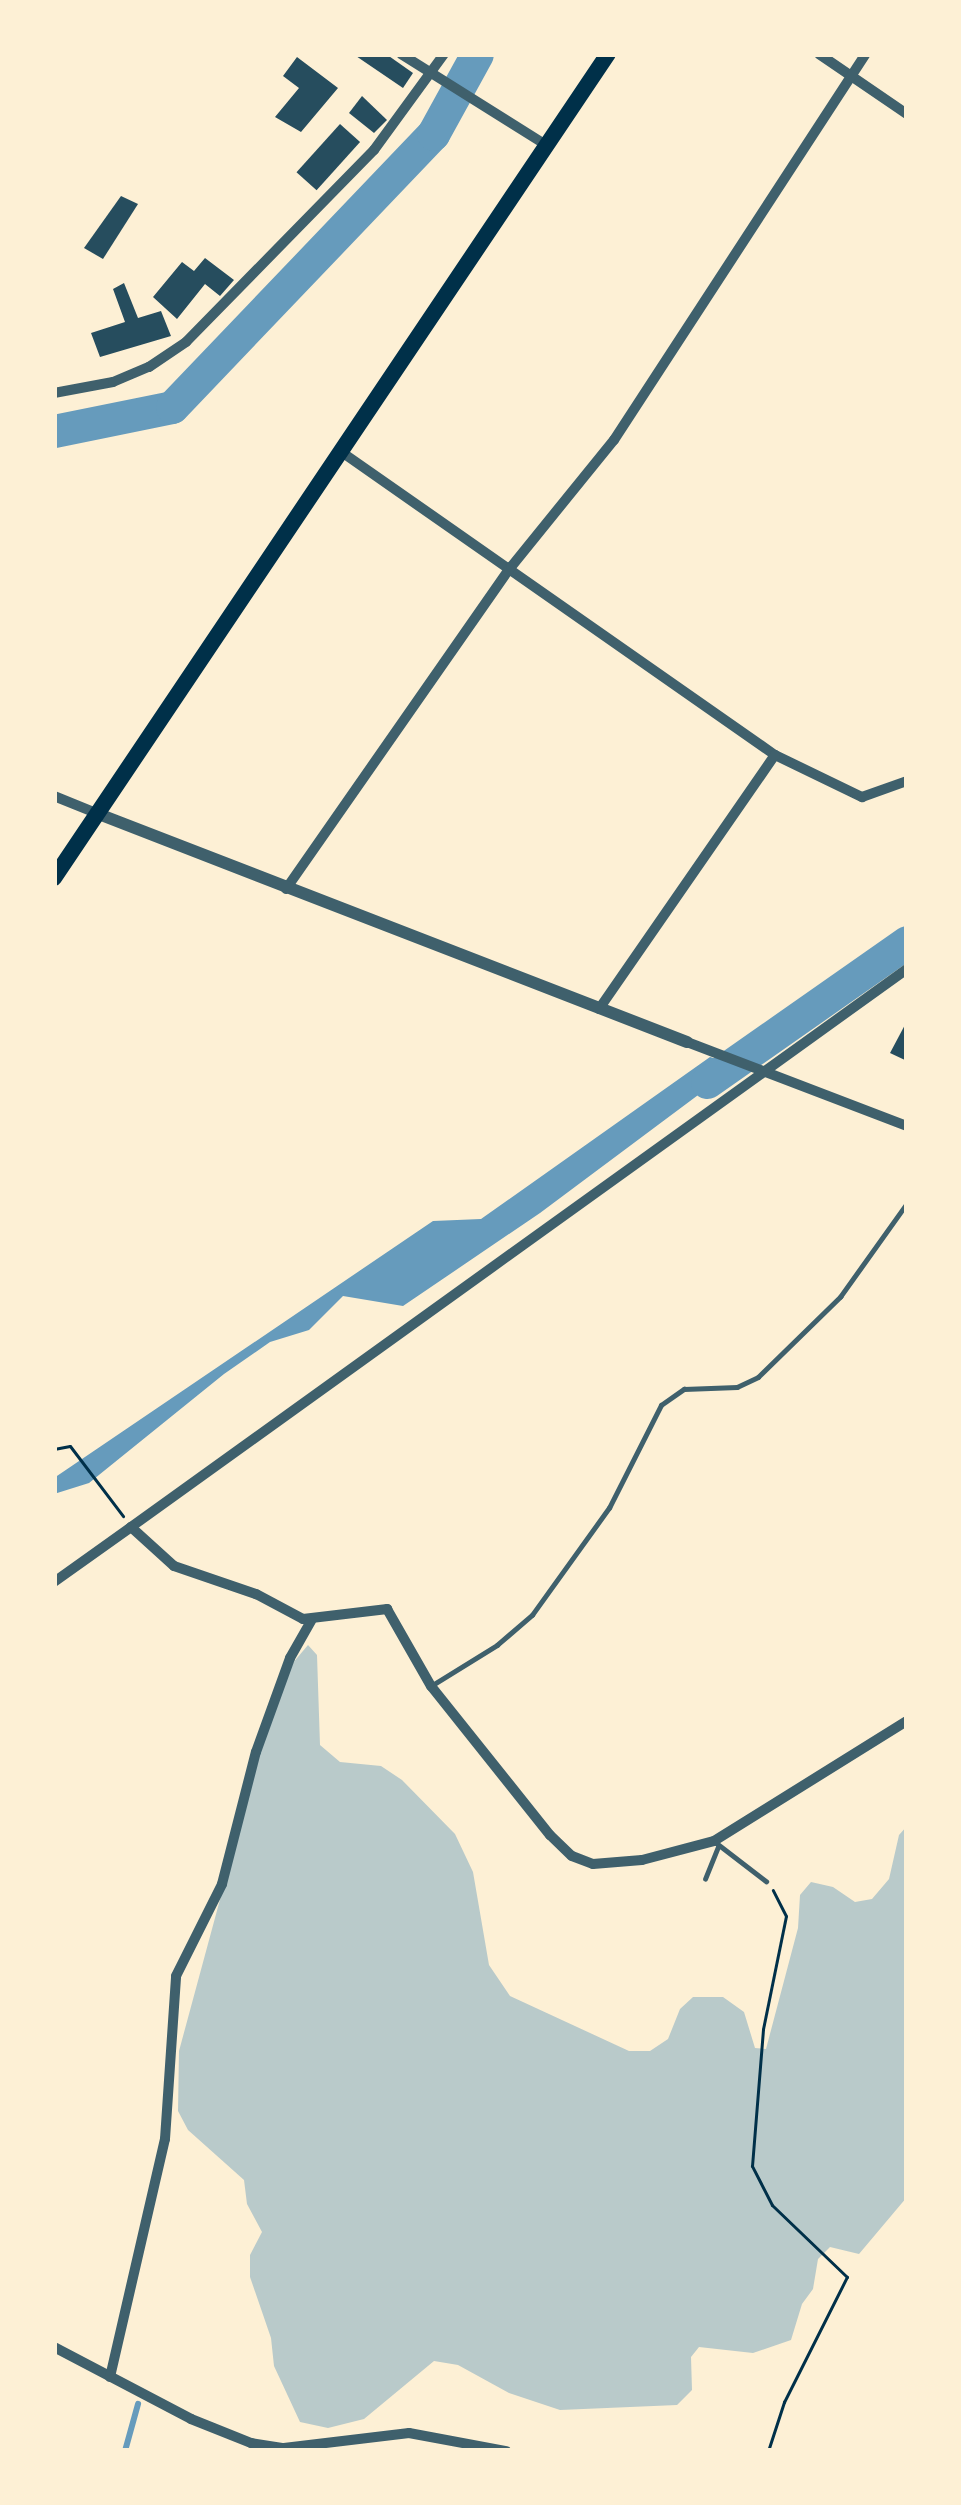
<!DOCTYPE html>
<style>
body{margin:0}
#map{position:relative;width:961px;height:2505px;overflow:hidden;background:#fdf0d5;font-family:Jost,sans-serif}
div>[style]{position:absolute}
[style*='--x']{left:calc(var(--x)*1px);top:calc(var(--y)*1px);width:calc(var(--w)*1px);rotate:calc(var(--a)*1deg)}
.green>*{inset:0;background:#b9caca}
.water>*{inset:0;background:#669bbc}
.stream>*{height:6px;margin:-3px;padding:0 3px;transform-origin:3px;border-radius:3px;background:#669bbc}
.river>*{height:33px;margin:-16.5px;padding:0 16.5px;transform-origin:16.5px;border-radius:16.5px;background:#669bbc}
.building>*{inset:0;background:#264d5e;transform-origin:0 0}
.path>*{height:3px;margin:-1.5px;padding:0 1.5px;transform-origin:1.5px;border-radius:1.5px;background:#003049}
.service>*{height:4.5px;margin:-2.25px;padding:0 2.25px;transform-origin:2.25px;border-radius:2.25px;background:#3f606c}
.minor>*{height:10px;margin:-5px;padding:0 5px;transform-origin:5px;border-radius:5px;background:#3f606c}
.tertiary>*{height:12px;margin:-6px;padding:0 6px;transform-origin:6px;border-radius:6px;background:#3f606c}
.trunk>*{height:16px;margin:-8px;padding:0 8px;transform-origin:8px;border-radius:8px;background:#003049}
span{translate:-50% -50%;white-space:nowrap;text-align:center;line-height:1.15;-webkit-text-stroke:12px #fdf0d5;paint-order:stroke}
.frame{position:absolute;inset:0;border:57px solid #fdf0d5;pointer-events:none}
</style>
<div id="map">
<div class="green">
<div style="clip-path:polygon(308px 1645px,317px 1655px,320px 1745px,340px 1762px,381px 1766px,402px 1780px,455px 1834px,473px 1872px,489px 1965px,510px 1996px,629px 2051px,650px 2051px,668px 2039px,680px 2009px,693px 1997px,723px 1997px,744px 2012px,755px 2048px,766px 2049px,798px 1928px,800px 1895px,811px 1882px,833px 1887px,855px 1902px,872px 1899px,889px 1879px,899px 1835px,907px 1826px,907px 2197px,859px 2254px,830px 2247px,818px 2259px,813px 2289px,802px 2304px,791px 2340px,753px 2353px,699px 2347px,691px 2357px,692px 2390px,677px 2405px,560px 2410px,509px 2393px,458px 2365px,434px 2361px,364px 2419px,328px 2428px,300px 2422px,274px 2366px,271px 2338px,250px 2277px,250px 2255px,262px 2232px,247px 2204px,244px 2180px,188px 2130px,178px 2111px,179px 2051px,261px 1748px,292px 1664px)"></div>
</div>
<div class="water">
<div style="clip-path:polygon(710px 1057px,737px 1066px,540px 1213px,403px 1306px,343px 1296px,309px 1330px,270px 1342px,224px 1374px,89px 1483px,54px 1494px,54px 1478px,433px 1221px,481px 1219px)"></div>
</div>
<div class="stream">
<div style="--x:125;--y:2451;--w:49;--a:-74.5"></div>
</div>
<div class="river">
<div style="--x:54;--y:431;--w:120;--a:-11.5"></div>
<div style="--x:172;--y:407;--w:378;--a:-46.3"></div>
<div style="--x:433;--y:134;--w:91;--a:-61.2"></div>
<div style="--x:707;--y:1082;--w:244;--a:-35"></div>
</div>
<div class="building">
<div style="clip-path:polygon(353px 54px,386px 54px,413px 73px,403px 88px)"></div>
<div style="clip-path:polygon(297px 57px,338px 88px,301px 132px,275px 117px,299px 88px,283px 76px)"></div>
<div style="clip-path:polygon(362px 96px,387px 120px,374px 133px,349px 113px)"></div>
<div style="left:340px;top:124px;width:27px;height:65px;rotate:42deg"></div>
<div style="clip-path:polygon(121px 196px,138px 204px,103px 259px,84px 248px)"></div>
<div style="clip-path:polygon(205px 258px,234px 280px,220px 296px,205px 284px,177px 319px,153px 297px,182px 262px,194px 271px)"></div>
<div style="clip-path:polygon(124px 283px,138px 318px,161px 311px,171px 336px,100px 357px,91px 333px,125px 322px,113px 289px)"></div>
<div style="clip-path:polygon(907px 1021px,907px 1061px,890px 1053px)"></div>
</div>
<div class="path">
<div style="--x:54;--y:1449;--w:16;--a:-11"></div>
<div style="--x:70;--y:1446;--w:88;--a:52.9"></div>
<div style="--x:768;--y:2451;--w:52;--a:-71.9"></div>
<div style="--x:784;--y:2402;--w:140;--a:-63.3"></div>
<div style="--x:847;--y:2277;--w:104;--a:-136.2"></div>
<div style="--x:772;--y:2205;--w:44;--a:-117.1"></div>
<div style="--x:752;--y:2166;--w:137;--a:-85.4"></div>
<div style="--x:763;--y:2029;--w:115;--a:-78.5"></div>
<div style="--x:786;--y:1916;--w:29;--a:-117"></div>
</div>
<div class="service">
<div style="--x:431;--y:1686;--w:78;--a:-31.8"></div>
<div style="--x:497;--y:1645;--w:46;--a:-40.6"></div>
<div style="--x:532;--y:1615;--w:132;--a:-54.3"></div>
<div style="--x:609;--y:1508;--w:115;--a:-63.2"></div>
<div style="--x:661;--y:1405;--w:28;--a:-35"></div>
<div style="--x:684;--y:1389;--w:53;--a:-2.2"></div>
<div style="--x:737;--y:1387;--w:23;--a:-25"></div>
<div style="--x:758;--y:1377;--w:115;--a:-44.3"></div>
<div style="--x:840;--y:1297;--w:115;--a:-54.5"></div>
<div style="--x:714;--y:1841;--w:66;--a:37.6"></div>
<div style="--x:705;--y:1879;--w:35;--a:-68"></div>
</div>
<div class="minor">
<div style="--x:401;--y:54;--w:171;--a:32.1"></div>
<div style="--x:819;--y:54;--w:107;--a:34.3"></div>
<div style="--x:54;--y:393;--w:60;--a:-10.6"></div>
<div style="--x:113;--y:382;--w:39;--a:-23"></div>
<div style="--x:149;--y:367;--w:45;--a:-34"></div>
<div style="--x:186;--y:342;--w:269;--a:-45.6"></div>
<div style="--x:374;--y:150;--w:119;--a:-53.9"></div>
<div style="--x:343;--y:453;--w:527;--a:34.96"></div>
<div style="--x:775;--y:755;--w:97;--a:25.8"></div>
<div style="--x:862;--y:797;--w:48;--a:-19.6"></div>
<div style="--x:54;--y:796;--w:45;--a:22"></div>
<div style="--x:286;--y:889;--w:393;--a:-55.1"></div>
<div style="--x:511;--y:567;--w:164;--a:-51"></div>
<div style="--x:614;--y:440;--w:461;--a:-56.9"></div>
<div style="--x:599;--y:1009;--w:309;--a:-55.3"></div>
<div style="--x:687;--y:1042;--w:235;--a:20.9"></div>
<div style="--x:131;--y:1527;--w:956;--a:-35.72"></div>
<div style="--x:54;--y:1582;--w:95;--a:-35.5"></div>
<div style="--x:131;--y:1527;--w:58;--a:42.2"></div>
<div style="--x:174;--y:1566;--w:87;--a:18.9"></div>
<div style="--x:256;--y:1594;--w:53;--a:28"></div>
<div style="--x:303;--y:1619;--w:85;--a:-6.8"></div>
<div style="--x:387;--y:1609;--w:89;--a:60.3"></div>
<div style="--x:431;--y:1686;--w:191;--a:51.4"></div>
<div style="--x:550;--y:1835;--w:30;--a:44"></div>
<div style="--x:572;--y:1856;--w:22;--a:21"></div>
<div style="--x:593;--y:1864;--w:49;--a:-4.7"></div>
<div style="--x:642;--y:1860;--w:74;--a:-14.8"></div>
<div style="--x:714;--y:1841;--w:227;--a:-31.9"></div>
<div style="--x:54;--y:2347;--w:155;--a:27.7"></div>
<div style="--x:191;--y:2419;--w:65;--a:21.8"></div>
<div style="--x:251;--y:2443;--w:33;--a:9"></div>
<div style="--x:284;--y:2448;--w:126;--a:-6.8"></div>
<div style="--x:409;--y:2433;--w:99;--a:10.5"></div>
<div style="--x:110;--y:2377;--w:244;--a:-77"></div>
<div style="--x:165;--y:2139;--w:163;--a:-86.1"></div>
<div style="--x:176;--y:1976;--w:103;--a:-63.4"></div>
<div style="--x:222;--y:1884;--w:136;--a:-75.6"></div>
<div style="--x:256;--y:1752;--w:100;--a:-70.1"></div>
<div style="--x:290;--y:1658;--w:43;--a:-60.4"></div>
</div>
<div class="tertiary">
<div style="--x:96;--y:813;--w:634;--a:21.18"></div>
</div>
<div class="trunk">
<div style="--x:54;--y:878;--w:993;--a:-56.09"></div>
</div>
<div class="frame"></div>
</div>
